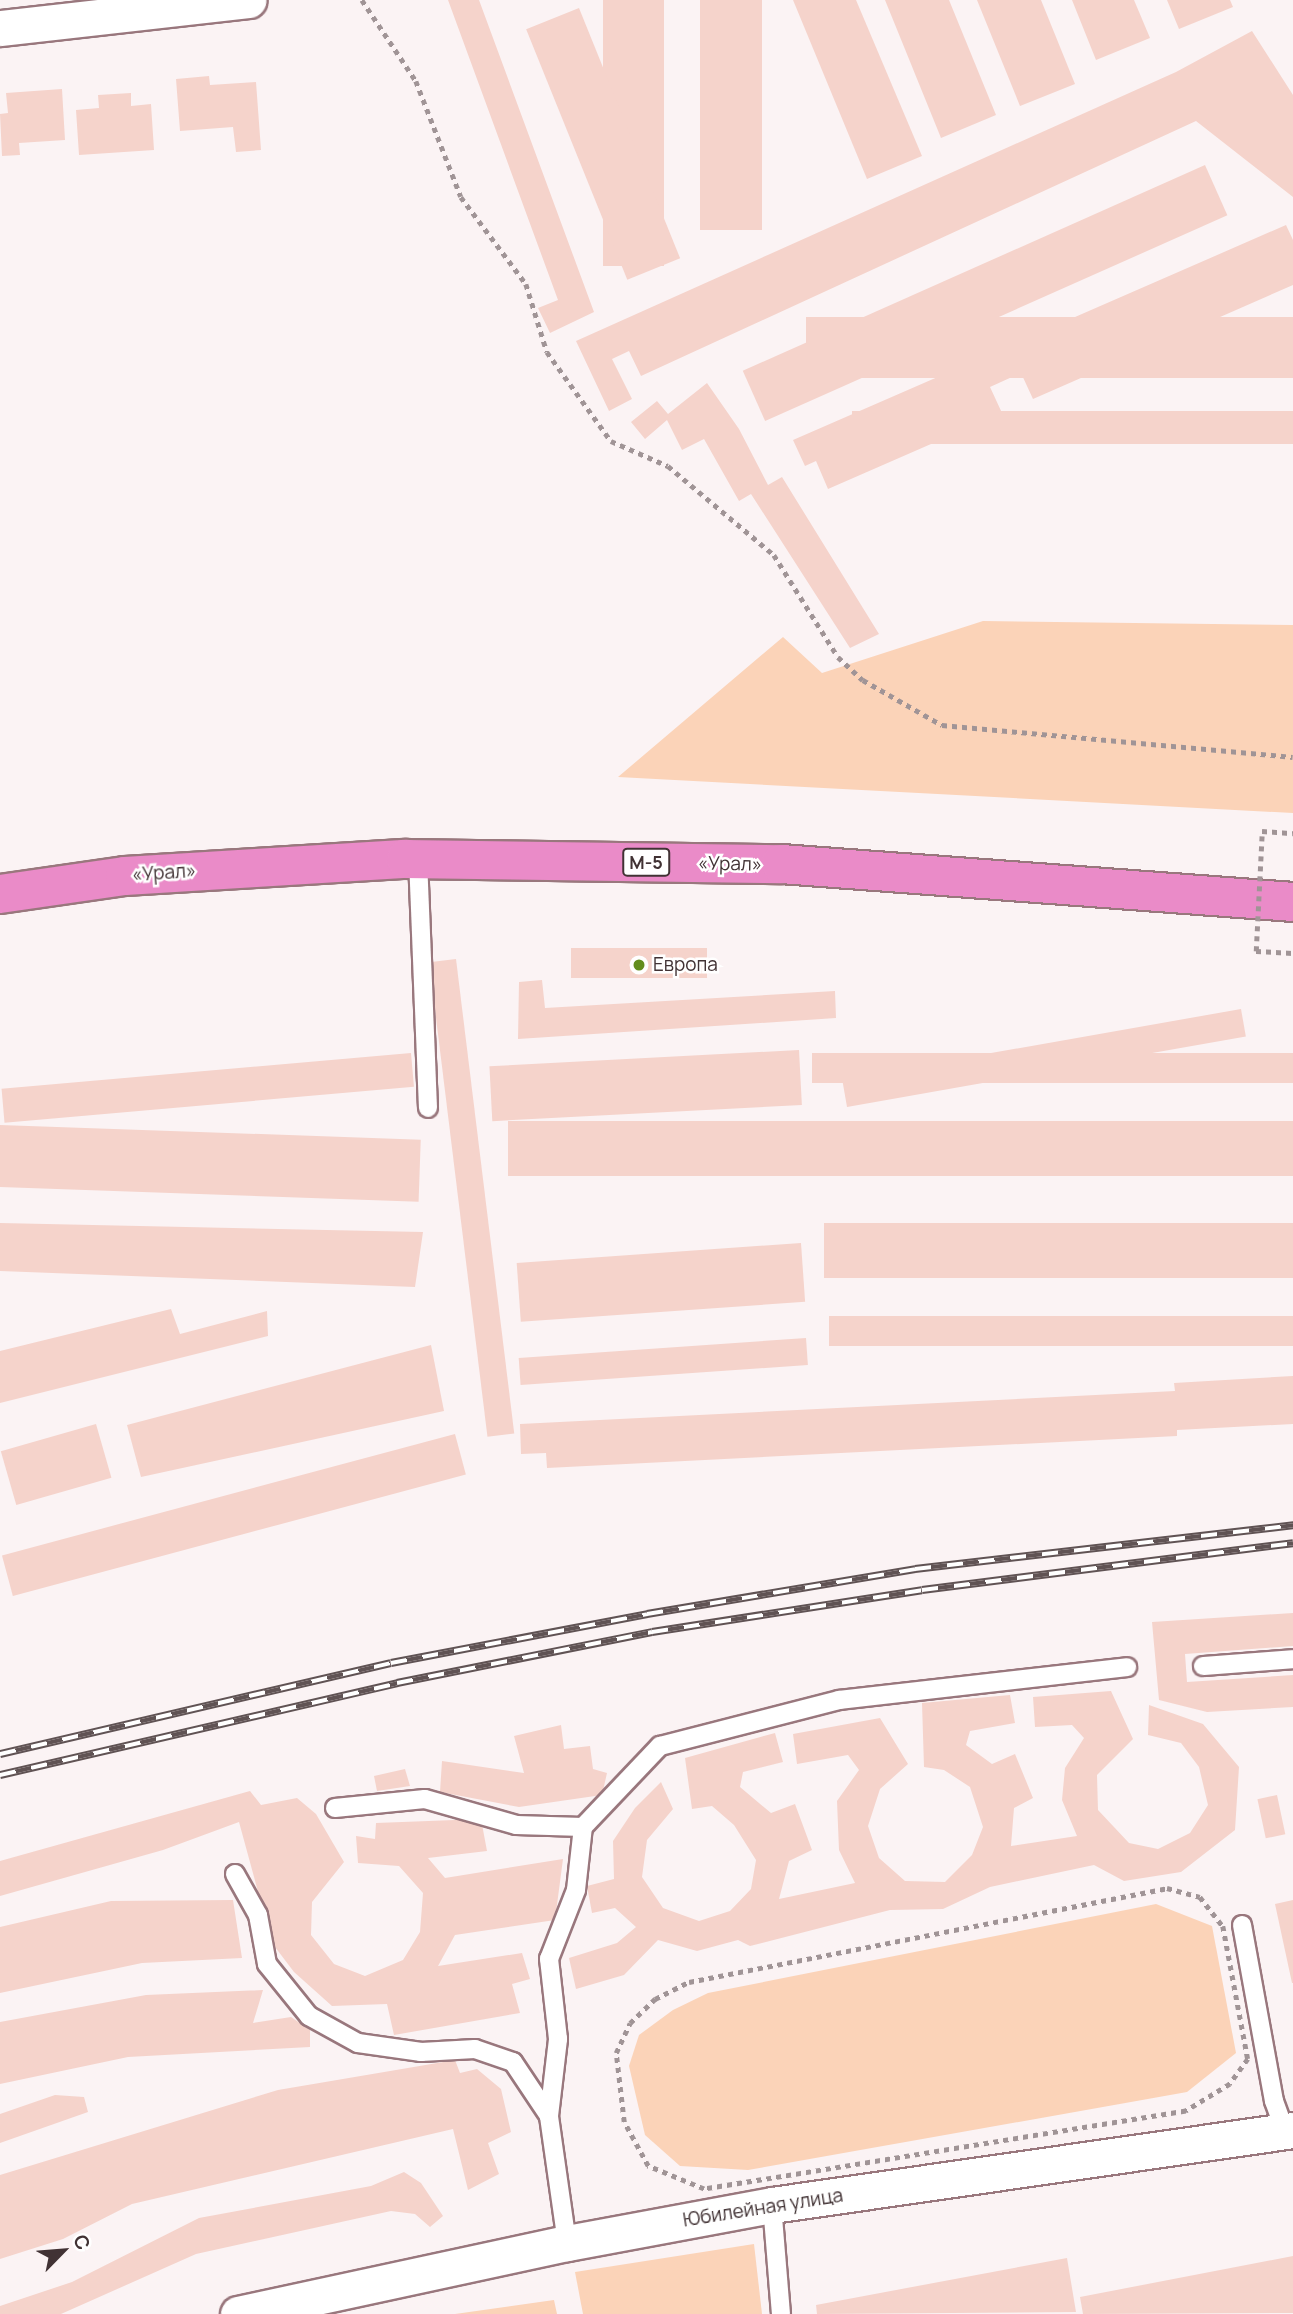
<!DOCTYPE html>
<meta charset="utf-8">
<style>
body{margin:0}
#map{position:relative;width:1293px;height:2314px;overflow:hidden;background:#fbf3f4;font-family:Manrope,sans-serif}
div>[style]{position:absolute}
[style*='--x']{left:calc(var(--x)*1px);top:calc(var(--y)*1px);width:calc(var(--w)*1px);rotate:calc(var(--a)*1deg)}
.green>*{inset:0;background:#fbd3b8}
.building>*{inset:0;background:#f5d3cb;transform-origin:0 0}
.path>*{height:4.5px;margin-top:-2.25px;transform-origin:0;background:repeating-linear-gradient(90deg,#a09496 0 5px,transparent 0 10px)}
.roads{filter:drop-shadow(2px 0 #99777d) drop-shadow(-2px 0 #99777d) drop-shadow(0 2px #99777d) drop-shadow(0 -2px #99777d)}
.service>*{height:18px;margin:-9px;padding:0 9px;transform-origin:9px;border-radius:9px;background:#fff}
.minor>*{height:35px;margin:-17.5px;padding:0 17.5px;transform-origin:17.5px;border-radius:17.5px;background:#fff}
.trunk>*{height:38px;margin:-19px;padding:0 19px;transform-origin:19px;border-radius:19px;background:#ea8bc8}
.rail>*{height:8px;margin-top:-4px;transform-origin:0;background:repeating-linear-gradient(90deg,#fff 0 16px,#605354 0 32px);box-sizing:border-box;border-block:2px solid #605354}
.path-bridge>*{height:4.5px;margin-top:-2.25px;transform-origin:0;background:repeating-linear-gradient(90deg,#a09496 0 5px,transparent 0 10px)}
.dots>*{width:19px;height:19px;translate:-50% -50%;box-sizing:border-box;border:4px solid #fff;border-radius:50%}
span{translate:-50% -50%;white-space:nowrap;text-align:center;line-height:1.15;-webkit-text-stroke:5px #fff;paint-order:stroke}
.shield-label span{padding:2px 5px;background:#fff;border:2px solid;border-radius:5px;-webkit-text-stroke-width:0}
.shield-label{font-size:18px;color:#413234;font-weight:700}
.street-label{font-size:19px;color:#413234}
.poi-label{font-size:19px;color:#413234}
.left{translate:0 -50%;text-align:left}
.north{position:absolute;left:28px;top:2216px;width:70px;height:70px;-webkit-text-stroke:5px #fff;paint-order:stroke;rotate:65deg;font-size:19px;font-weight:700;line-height:28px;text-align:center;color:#413234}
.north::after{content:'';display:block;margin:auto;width:24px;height:32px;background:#413234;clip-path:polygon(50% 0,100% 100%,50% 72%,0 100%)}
</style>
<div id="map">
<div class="green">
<div style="clip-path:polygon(983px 621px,1293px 625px,1293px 813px,618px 777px,783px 637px,822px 673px)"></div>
<div style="clip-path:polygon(1156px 1904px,1212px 1926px,1236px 2053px,1187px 2092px,748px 2170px,680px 2166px,645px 2135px,629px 2066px,639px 2035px,673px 2010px,708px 1993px)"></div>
<div style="clip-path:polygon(754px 2244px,762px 2314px,583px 2314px,575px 2272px)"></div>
<div style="clip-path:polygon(554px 2300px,557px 2314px,455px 2314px)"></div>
</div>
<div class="building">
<div style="clip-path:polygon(448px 0,479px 0,594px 312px,550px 333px,538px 308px,558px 300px)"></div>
<div style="left:603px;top:0;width:61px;height:266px"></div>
<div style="left:700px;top:0;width:62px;height:230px"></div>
<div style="clip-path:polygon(793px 0,856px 0,922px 156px,867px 179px)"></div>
<div style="clip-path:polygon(885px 0,949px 0,996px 115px,941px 138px)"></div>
<div style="clip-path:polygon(977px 0,1041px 0,1075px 84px,1020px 106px)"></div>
<div style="clip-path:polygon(1072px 0,1134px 0,1150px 38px,1096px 60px)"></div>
<div style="clip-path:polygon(1167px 0,1230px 0,1233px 7px,1179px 29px)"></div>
<div style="left:579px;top:8px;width:270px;height:57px;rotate:68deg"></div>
<div style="clip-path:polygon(1252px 31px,1293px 95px,1293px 197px,1196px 121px,641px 376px,629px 351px,612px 359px,632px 399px,609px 411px,576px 341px,1176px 72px)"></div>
<div style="clip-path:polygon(209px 76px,210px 85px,256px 82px,261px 150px,236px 152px,233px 127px,180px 131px,176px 79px)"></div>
<div style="clip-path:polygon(62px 89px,65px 140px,19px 143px,20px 155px,2px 156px,0 114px,8px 113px,6px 93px)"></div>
<div style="clip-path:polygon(131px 93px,131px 106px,151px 104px,154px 150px,79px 155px,76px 110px,99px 108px,98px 95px)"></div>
<div style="left:1205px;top:165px;width:55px;height:506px;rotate:66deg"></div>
<div style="clip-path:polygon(1286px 225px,1293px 240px,1293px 285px,1033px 399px,1021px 373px,990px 387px,1002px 413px,828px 489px,816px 461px,805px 466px,793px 440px)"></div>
<div style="left:1293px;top:317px;width:61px;height:487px;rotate:90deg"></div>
<div style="clip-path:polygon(707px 383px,739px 429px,768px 485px,782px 477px,879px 634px,850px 648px,751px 494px,739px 501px,704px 439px,682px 450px,667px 420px,645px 439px,631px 422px,657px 401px,668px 414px)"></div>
<div style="left:1293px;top:411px;width:33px;height:441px;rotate:90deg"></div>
<div style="left:707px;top:948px;width:30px;height:136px;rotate:90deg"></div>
<div style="left:456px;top:959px;width:478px;height:27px;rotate:83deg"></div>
<div style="clip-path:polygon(542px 980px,545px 1008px,835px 991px,836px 1018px,518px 1039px,519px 982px)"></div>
<div style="left:1241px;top:1009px;width:28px;height:405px;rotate:80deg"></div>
<div style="left:799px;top:1050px;width:55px;height:310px;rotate:87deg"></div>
<div style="left:411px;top:1053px;width:34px;height:411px;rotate:85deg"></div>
<div style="left:1293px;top:1053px;width:30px;height:481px;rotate:90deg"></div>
<div style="left:1293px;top:1121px;width:55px;height:785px;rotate:90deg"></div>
<div style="left:0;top:1125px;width:421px;height:62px;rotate:2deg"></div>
<div style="clip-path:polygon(0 1223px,423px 1232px,415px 1287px,0 1271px)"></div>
<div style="left:1293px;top:1223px;width:55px;height:469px;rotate:90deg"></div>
<div style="left:801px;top:1243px;width:59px;height:285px;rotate:86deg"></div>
<div style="clip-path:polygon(171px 1309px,180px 1334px,267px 1311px,268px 1336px,0 1403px,0 1351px)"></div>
<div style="left:1293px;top:1316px;width:30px;height:464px;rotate:90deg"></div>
<div style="left:806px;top:1338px;width:27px;height:288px;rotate:86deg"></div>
<div style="clip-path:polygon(431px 1345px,444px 1411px,141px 1477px,127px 1425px)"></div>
<div style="clip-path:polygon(1293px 1376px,1293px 1424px,1177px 1430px,1177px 1436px,547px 1468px,546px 1453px,521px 1454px,520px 1424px,1175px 1391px,1174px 1383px)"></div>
<div style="left:96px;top:1424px;width:56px;height:99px;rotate:74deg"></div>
<div style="left:455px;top:1434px;width:42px;height:469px;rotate:75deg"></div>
<div style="clip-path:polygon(1293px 1613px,1293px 1646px,1185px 1654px,1187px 1682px,1293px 1675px,1293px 1707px,1207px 1712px,1159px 1700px,1152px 1622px)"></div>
<div style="clip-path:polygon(1111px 1691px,1133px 1739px,1097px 1775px,1098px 1810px,1129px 1843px,1158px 1849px,1190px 1833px,1208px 1805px,1199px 1767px,1181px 1743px,1148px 1735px,1149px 1705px,1203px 1724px,1239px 1767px,1235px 1830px,1181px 1872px,1124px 1881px,1094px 1865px,990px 1887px,943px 1909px,890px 1910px,750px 1946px,738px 1940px,697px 1951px,658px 1940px,624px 1975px,576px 1989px,569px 1958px,617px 1943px,636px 1927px,615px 1908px,592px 1913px,587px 1886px,614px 1879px,613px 1841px,635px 1808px,661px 1782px,673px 1809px,647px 1840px,642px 1877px,663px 1908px,699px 1921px,730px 1911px,751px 1889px,756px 1860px,734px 1825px,712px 1806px,692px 1809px,685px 1758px,775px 1733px,783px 1762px,743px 1772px,740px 1787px,771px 1813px,795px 1804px,812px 1850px,789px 1861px,779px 1899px,855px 1883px,839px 1850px,837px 1801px,859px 1770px,848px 1755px,797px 1764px,793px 1734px,880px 1718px,908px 1764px,880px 1789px,868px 1826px,879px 1858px,905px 1881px,945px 1882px,972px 1855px,983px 1827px,970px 1787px,944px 1770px,924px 1767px,922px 1703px,1010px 1695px,1015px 1723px,970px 1731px,966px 1745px,992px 1764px,1015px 1754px,1033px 1798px,1014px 1808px,1011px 1846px,1077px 1836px,1062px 1800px,1065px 1768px,1084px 1738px,1072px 1725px,1035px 1727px,1033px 1697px)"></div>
<div style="clip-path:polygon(561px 1725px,564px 1749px,590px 1746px,593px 1769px,607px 1773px,602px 1795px,519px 1807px,440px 1792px,442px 1761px,524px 1773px,514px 1736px)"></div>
<div style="clip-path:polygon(405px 1769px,410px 1786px,377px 1791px,374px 1776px)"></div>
<div style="clip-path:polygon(250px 1791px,261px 1805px,297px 1798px,316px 1814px,344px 1862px,312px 1902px,311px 1935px,334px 1964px,365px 1976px,403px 1960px,420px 1932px,423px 1893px,399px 1866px,358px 1863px,356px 1836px,375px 1839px,376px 1823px,481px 1819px,487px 1851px,428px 1858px,445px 1878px,563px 1859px,555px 1920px,455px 1935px,438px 1966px,522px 1953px,530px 1979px,512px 1984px,520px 2013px,394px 2035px,387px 2004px,332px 2006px,294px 1972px,272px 1943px,239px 1822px,163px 1850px,0 1896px,0 1861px)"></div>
<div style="left:1277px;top:1795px;width:40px;height:20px;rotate:78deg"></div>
<div style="clip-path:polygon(233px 1900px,242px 1958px,142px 1963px,0 1993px,0 1927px,111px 1901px)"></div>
<div style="clip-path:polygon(1293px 1900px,1293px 1983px,1292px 1983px,1275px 1904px)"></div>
<div style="clip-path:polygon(263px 1990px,253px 2023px,291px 2017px,310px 2030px,310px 2047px,128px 2057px,0 2084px,0 2022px,146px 1995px)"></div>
<div style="clip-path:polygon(455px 2060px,460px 2073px,477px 2069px,501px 2089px,511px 2132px,488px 2143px,499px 2174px,468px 2190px,453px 2129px,132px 2204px,63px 2239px,0 2259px,0 2175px,278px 2090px)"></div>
<div style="clip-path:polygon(55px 2095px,84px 2097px,88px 2112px,0 2143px,0 2114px)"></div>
<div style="clip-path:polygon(404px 2172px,421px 2183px,443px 2216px,430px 2227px,415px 2214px,391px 2211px,196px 2254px,61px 2314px,0 2314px,0 2306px,72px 2282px,199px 2218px,371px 2186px)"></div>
<div style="clip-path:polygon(1293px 2256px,1293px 2313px,1083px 2314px,1080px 2297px)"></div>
<div style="clip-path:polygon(1067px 2258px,1076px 2312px,817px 2314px,816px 2305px)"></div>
</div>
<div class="path">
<div style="--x:362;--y:0;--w:97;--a:56.3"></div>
<div style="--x:416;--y:81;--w:124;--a:68.8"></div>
<div style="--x:461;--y:197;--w:109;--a:53.2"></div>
<div style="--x:526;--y:284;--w:71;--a:72.8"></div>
<div style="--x:547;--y:352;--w:110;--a:54.3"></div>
<div style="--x:611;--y:441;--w:62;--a:23.7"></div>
<div style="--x:668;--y:466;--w:138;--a:40"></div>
<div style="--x:774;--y:555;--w:120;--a:57.9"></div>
<div style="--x:838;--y:657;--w:34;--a:43"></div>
<div style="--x:863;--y:680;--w:91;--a:29.7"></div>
<div style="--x:942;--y:725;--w:352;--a:5.2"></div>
<div style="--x:1262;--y:831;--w:31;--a:4"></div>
<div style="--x:1256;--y:951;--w:37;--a:3"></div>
<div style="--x:1167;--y:1888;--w:34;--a:15"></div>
<div style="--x:1200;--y:1897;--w:37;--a:52"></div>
<div style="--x:1223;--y:1926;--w:135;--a:79.4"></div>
<div style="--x:1248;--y:2059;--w:31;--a:126"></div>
<div style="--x:1230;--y:2084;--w:52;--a:148.5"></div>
<div style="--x:1186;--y:2111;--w:488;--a:170.8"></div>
<div style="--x:704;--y:2189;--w:61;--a:-157.7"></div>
<div style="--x:648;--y:2166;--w:50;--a:-118.6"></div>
<div style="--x:624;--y:2122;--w:69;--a:-96.6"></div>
<div style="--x:616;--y:2053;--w:33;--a:-65"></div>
<div style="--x:630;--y:2023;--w:35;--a:-44"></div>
<div style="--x:655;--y:1999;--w:38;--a:-27"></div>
<div style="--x:689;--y:1982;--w:487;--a:-11.1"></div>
</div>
<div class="roads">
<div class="service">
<div style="--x:418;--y:859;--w:249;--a:87.7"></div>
<div style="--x:1203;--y:1666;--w:90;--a:-4.4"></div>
<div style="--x:335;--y:1808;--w:90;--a:-5.7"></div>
<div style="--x:425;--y:1799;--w:95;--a:15.9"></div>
<div style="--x:516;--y:1825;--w:67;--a:1.7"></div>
<div style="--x:235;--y:1874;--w:47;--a:60.7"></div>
<div style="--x:258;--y:1915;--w:50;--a:79.6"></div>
<div style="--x:267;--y:1964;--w:67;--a:51.1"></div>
<div style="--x:309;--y:2016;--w:56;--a:28.9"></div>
<div style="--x:358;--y:2043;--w:64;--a:8.1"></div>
<div style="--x:421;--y:2052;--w:54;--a:-3.2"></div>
<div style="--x:475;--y:2049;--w:40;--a:18.9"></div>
<div style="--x:513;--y:2062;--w:65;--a:56.3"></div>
<div style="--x:1242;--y:1925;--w:179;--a:79.7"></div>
<div style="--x:1274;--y:2101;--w:32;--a:70"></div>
<div style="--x:772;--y:2205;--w:109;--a:85.3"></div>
<div style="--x:567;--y:2243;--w:128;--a:-98.1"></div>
<div style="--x:549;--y:2116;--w:78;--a:-83.3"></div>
<div style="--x:558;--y:2039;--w:81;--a:-96.4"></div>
<div style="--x:549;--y:1959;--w:74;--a:-68.6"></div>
<div style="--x:576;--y:1890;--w:63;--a:-83.7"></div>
<div style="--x:583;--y:1827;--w:112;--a:-46.5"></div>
<div style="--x:660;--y:1746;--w:185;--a:-14.4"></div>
<div style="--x:839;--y:1700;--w:290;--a:-6.5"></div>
</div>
<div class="minor">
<div style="--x:0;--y:28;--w:250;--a:-6.4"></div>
<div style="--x:238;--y:2314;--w:337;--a:-12.2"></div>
<div style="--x:567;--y:2243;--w:208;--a:-10.5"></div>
<div style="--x:772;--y:2205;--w:526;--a:-8.19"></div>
</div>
<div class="trunk">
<div style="--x:0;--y:894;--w:126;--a:-8.2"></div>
<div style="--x:125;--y:876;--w:282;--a:-3.5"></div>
<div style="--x:406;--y:859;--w:375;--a:0.8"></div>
<div style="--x:781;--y:864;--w:513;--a:4.24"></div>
</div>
</div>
<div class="rail">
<div style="--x:0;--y:1754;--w:401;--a:-13.1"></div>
<div style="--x:391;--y:1663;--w:261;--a:-10.8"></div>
<div style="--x:647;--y:1614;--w:272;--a:-9.5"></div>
<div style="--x:915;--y:1569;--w:381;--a:-6.6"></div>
<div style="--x:0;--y:1775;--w:408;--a:-13"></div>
<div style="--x:397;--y:1683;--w:260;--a:-11.3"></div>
<div style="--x:652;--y:1632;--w:273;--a:-8.8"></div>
<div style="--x:922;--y:1590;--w:374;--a:-7.2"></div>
</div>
<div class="path-bridge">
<div style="--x:1256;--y:951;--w:120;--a:-87.1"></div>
</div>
<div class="dots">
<div style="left:639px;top:965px;background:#638d1d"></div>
</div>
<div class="shield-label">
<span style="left:646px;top:862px">М-5</span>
</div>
<div class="street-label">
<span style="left:730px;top:864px;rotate:1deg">«Урал»</span>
<span style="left:164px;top:873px;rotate:-4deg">«Урал»</span>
<span style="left:763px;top:2208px;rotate:-9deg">Юбилейная улица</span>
</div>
<div class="poi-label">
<span class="left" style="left:653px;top:965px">Европа</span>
</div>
<div class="north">С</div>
</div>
